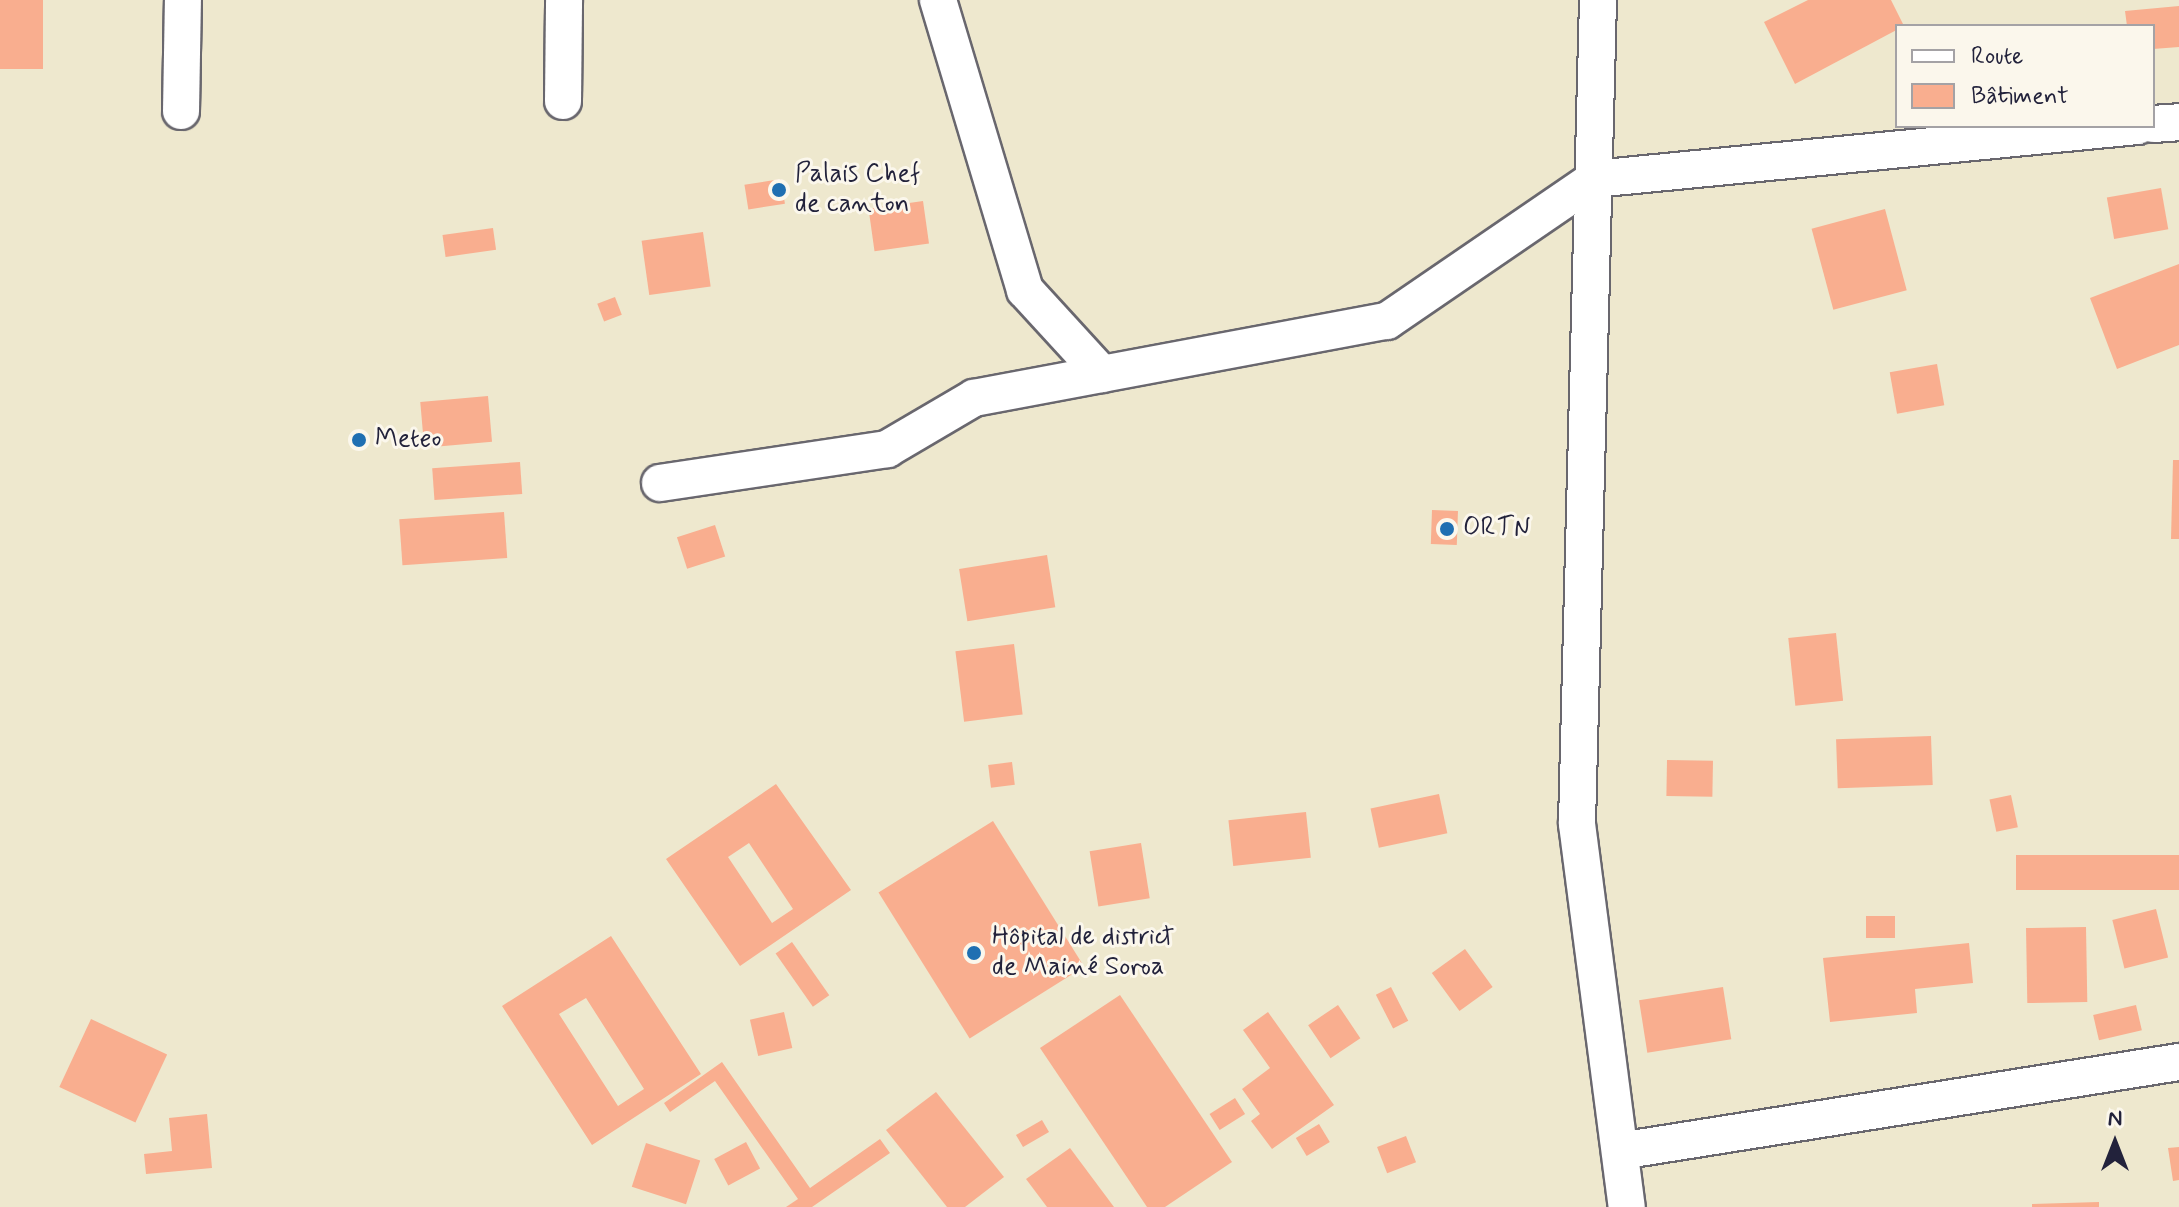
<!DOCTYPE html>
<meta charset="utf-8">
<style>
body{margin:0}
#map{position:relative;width:2179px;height:1207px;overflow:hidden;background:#eee8ce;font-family:Mynerve,sans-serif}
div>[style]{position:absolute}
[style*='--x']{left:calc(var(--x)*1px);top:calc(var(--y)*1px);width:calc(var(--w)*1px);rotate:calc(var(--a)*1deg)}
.building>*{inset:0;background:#f9ae8f;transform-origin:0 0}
.roads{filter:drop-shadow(2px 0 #69676e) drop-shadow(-2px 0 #69676e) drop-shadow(0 2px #69676e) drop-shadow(0 -2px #69676e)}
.minor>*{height:36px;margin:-18px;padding:0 18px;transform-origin:18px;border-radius:18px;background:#fff}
.dots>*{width:22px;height:22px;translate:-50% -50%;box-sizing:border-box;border:4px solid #fbf7ec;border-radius:50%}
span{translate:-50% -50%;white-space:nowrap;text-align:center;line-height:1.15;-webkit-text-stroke:6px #fbf7ec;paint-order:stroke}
.poi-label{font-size:26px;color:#22223b}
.left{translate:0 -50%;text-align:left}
.legend{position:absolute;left:1895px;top:24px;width:260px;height:104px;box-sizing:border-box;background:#fbf7ec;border:2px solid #a4a2a5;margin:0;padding:10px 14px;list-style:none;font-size:24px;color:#22223b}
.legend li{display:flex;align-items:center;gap:16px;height:40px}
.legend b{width:40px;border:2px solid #a4a2a5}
.north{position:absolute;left:2075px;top:1103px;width:80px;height:80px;-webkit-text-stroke:6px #fbf7ec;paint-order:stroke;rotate:0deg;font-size:22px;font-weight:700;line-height:32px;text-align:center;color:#22223b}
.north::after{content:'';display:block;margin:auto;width:28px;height:36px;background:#22223b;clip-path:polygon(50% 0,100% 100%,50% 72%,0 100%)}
</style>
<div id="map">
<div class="building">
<div style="left:0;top:0;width:43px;height:69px"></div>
<div style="clip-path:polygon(1808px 0,1891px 0,1904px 26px,1795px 84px,1764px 22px)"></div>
<div style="clip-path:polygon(2179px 6px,2179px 47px,2153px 49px,2153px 26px,2127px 26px,2125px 11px)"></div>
<div style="left:781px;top:179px;width:25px;height:37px;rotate:81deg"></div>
<div style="left:2161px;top:188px;width:42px;height:55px;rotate:80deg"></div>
<div style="left:923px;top:201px;width:43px;height:55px;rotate:82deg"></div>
<div style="left:1885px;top:209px;width:84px;height:76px;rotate:75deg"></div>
<div style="left:493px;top:228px;width:22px;height:51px;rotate:82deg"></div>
<div style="left:703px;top:232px;width:55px;height:62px;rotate:82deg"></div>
<div style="clip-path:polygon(2179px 264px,2179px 345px,2117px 369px,2090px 298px)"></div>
<div style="left:615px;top:297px;width:19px;height:19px;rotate:69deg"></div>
<div style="left:1937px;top:364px;width:42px;height:48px;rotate:80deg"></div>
<div style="left:488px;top:396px;width:46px;height:68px;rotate:85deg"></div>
<div style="clip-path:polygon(2173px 460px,2179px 460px,2179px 539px,2171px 539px)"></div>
<div style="left:520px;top:462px;width:32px;height:88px;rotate:86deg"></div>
<div style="left:1432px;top:510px;width:26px;height:34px;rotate:2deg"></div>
<div style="left:504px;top:512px;width:46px;height:105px;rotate:86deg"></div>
<div style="left:715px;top:525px;width:33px;height:40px;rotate:72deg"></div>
<div style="left:1047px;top:555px;width:53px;height:89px;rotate:81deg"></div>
<div style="left:1836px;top:633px;width:68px;height:48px;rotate:84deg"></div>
<div style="left:1014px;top:644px;width:71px;height:59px;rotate:83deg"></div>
<div style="left:1931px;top:736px;width:49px;height:95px;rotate:88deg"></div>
<div style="left:1667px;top:760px;width:46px;height:36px;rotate:1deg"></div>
<div style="left:1012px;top:762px;width:23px;height:24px;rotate:83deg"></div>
<div style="clip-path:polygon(evenodd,776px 784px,851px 890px,740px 966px,666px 859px,776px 784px,749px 843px,793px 909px,772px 923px,728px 857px,749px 843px)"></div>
<div style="left:1439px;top:794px;width:40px;height:70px;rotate:78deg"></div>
<div style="left:2011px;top:795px;width:33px;height:22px;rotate:78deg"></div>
<div style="left:1306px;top:812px;width:46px;height:78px;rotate:84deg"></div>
<div style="left:993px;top:821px;width:172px;height:135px;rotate:58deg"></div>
<div style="left:1141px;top:843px;width:56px;height:52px;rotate:81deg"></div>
<div style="left:2179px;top:855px;width:35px;height:163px;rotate:90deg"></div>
<div style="left:2156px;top:909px;width:50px;height:45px;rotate:76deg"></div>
<div style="left:1866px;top:916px;width:29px;height:22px"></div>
<div style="left:2086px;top:927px;width:75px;height:60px;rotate:89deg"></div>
<div style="clip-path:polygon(evenodd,611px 936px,701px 1074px,592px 1145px,502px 1006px,611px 936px,586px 998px,644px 1089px,618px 1106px,559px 1014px,586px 998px)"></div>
<div style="left:792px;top:942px;width:65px;height:20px;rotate:55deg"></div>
<div style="clip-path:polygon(1969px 943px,1973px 983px,1915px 989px,1917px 1013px,1830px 1022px,1823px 958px)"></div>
<div style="left:1465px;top:949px;width:47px;height:41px;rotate:54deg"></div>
<div style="left:1391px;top:987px;width:38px;height:17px;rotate:63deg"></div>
<div style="left:1723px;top:987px;width:53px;height:85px;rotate:81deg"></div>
<div style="clip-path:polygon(1120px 995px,1232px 1162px,1165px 1207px,1147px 1207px,1040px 1048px)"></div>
<div style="left:1338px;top:1005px;width:40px;height:36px;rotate:56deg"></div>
<div style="left:2136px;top:1005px;width:26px;height:44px;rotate:77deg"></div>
<div style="left:784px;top:1012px;width:37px;height:35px;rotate:77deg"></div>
<div style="clip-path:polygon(1268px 1012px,1334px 1105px,1272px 1149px,1251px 1121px,1260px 1114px,1242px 1089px,1270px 1068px,1243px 1030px)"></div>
<div style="left:91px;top:1019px;width:84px;height:75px;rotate:25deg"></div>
<div style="clip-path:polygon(722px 1062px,810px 1188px,880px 1139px,890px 1153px,812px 1207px,786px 1207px,798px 1199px,715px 1081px,670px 1112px,664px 1103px)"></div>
<div style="clip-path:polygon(936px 1092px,1004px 1177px,965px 1207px,947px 1207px,886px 1130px)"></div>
<div style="left:1235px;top:1098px;width:19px;height:30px;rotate:58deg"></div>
<div style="clip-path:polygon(207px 1114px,212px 1168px,146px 1174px,144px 1154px,172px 1151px,169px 1118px)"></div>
<div style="left:1042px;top:1120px;width:14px;height:30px;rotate:60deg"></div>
<div style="left:1319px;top:1124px;width:21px;height:27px;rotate:59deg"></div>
<div style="left:1406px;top:1136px;width:28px;height:31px;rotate:69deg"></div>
<div style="left:746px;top:1142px;width:30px;height:36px;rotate:62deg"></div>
<div style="left:646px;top:1143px;width:57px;height:46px;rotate:18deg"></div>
<div style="clip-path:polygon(2179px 1147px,2179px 1180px,2173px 1181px,2168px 1148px)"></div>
<div style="clip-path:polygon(1070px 1148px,1114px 1207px,1047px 1207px,1026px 1179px)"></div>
<div style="clip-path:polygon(2099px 1202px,2099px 1207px,2032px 1207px,2032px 1204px)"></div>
</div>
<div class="roads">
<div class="minor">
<div style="--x:938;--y:0;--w:303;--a:73.3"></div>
<div style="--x:1025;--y:290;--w:114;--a:47.5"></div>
<div style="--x:1598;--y:0;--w:824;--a:91.46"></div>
<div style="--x:1577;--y:824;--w:386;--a:82.6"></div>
<div style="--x:563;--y:101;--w:101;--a:-89.4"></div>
<div style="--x:181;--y:111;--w:111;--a:-89"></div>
<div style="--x:2153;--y:124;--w:26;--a:-4"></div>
<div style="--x:660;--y:483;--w:230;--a:-8.5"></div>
<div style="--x:887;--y:449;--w:101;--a:-30.4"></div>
<div style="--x:974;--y:398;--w:420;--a:-10.6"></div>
<div style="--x:1387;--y:321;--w:251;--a:-34.4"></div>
<div style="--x:1594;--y:179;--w:546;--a:-5.57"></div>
<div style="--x:1620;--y:1151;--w:566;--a:-9.05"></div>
</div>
</div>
<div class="dots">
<div style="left:779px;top:190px;background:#1f6fb2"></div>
<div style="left:359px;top:440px;background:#1f6fb2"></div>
<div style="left:1447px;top:529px;background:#1f6fb2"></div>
<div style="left:974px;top:953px;background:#1f6fb2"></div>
</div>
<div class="poi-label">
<span class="left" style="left:795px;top:190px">Palais Chef<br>de canton</span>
<span class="left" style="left:375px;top:440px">Meteo</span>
<span class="left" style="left:1463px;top:529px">ORTN</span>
<span class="left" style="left:992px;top:953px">Hôpital de district<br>de Mainé Soroa</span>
</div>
<ul class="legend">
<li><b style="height:10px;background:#fff"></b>Route</li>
<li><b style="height:22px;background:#f9ae8f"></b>Bâtiment</li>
</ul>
<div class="north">N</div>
</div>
